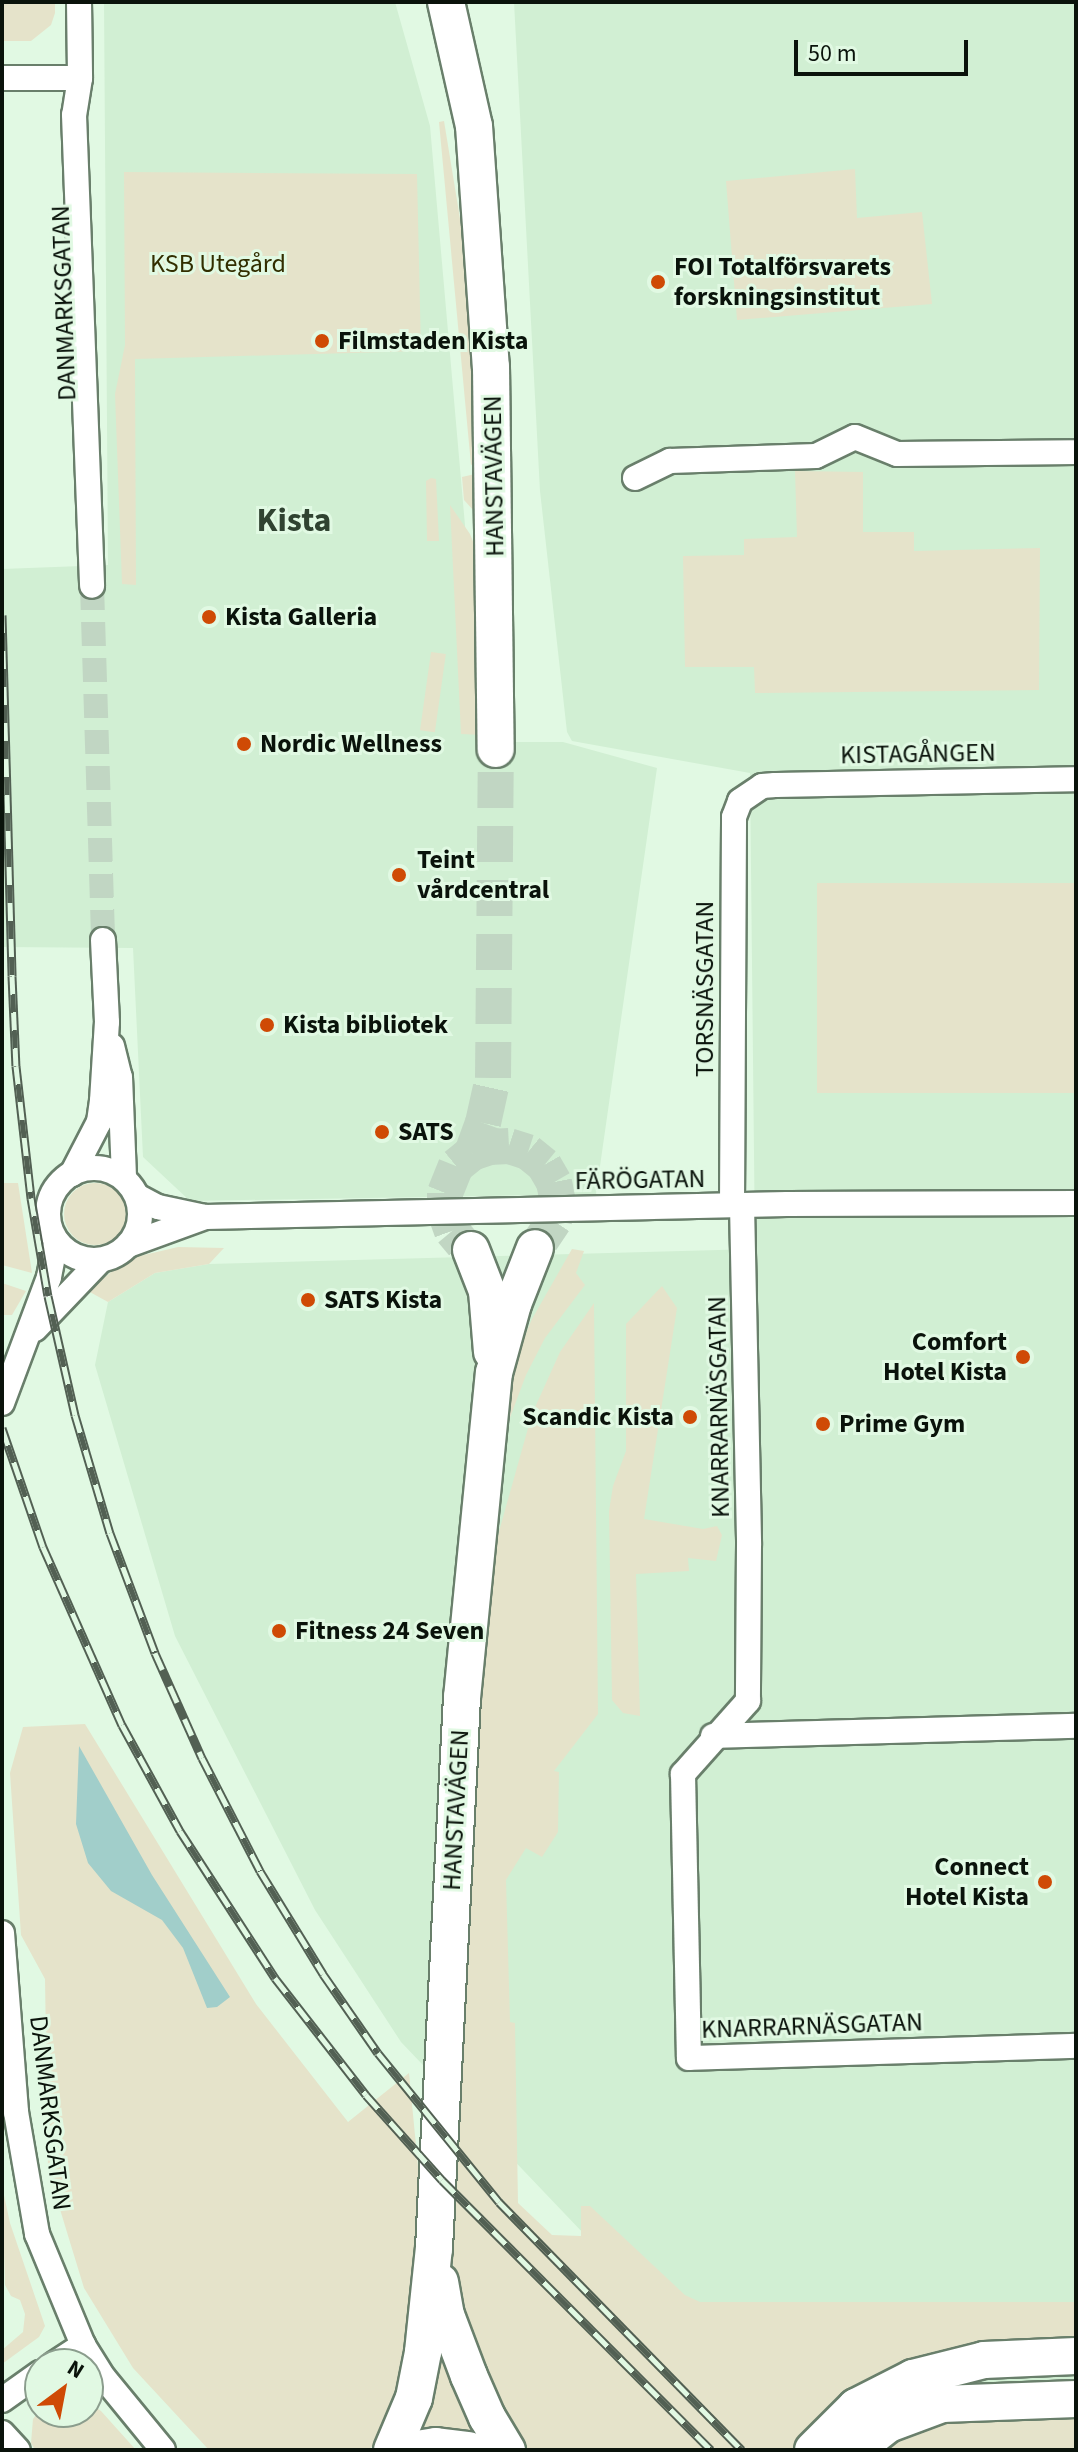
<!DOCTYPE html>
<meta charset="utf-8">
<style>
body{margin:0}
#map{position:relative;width:1078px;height:2452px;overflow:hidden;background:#e1f9e3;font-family:"Source Sans 3",sans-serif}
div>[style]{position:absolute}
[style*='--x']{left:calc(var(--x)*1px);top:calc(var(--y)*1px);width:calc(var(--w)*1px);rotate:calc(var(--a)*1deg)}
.built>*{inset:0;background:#d1efd3}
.green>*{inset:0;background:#e5e3ca;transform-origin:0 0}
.round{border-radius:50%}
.water>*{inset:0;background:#a1ceca}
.street-tunnel>*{height:24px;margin-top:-12px;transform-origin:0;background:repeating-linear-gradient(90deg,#c1d6c3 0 24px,transparent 0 36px)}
.secondary-tunnel>*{height:36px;margin-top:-18px;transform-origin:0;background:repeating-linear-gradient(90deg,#c1d6c3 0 36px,transparent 0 54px)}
.roads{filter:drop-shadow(2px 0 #697f6b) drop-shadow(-2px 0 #697f6b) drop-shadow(0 2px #697f6b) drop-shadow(0 -2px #697f6b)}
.street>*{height:24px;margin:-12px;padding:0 12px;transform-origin:12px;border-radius:12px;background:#fff}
.street>.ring{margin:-12px;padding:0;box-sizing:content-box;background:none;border:24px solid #fff;border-radius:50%}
.secondary>*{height:36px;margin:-18px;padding:0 18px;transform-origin:18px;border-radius:18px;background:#fff}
.rail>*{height:9px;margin-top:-4.5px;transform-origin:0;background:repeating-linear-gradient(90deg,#e1f9e3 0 18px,#526053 0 36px);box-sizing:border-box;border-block:2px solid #526053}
.dots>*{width:22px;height:22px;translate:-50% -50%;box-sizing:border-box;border:4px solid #e1f9e3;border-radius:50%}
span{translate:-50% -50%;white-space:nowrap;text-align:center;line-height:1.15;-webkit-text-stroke:6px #e1f9e3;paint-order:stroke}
.park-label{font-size:26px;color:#322e00}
.poi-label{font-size:26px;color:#0a130b;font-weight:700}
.left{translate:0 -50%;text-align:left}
.right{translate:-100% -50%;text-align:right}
.street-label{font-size:26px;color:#0a130b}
.district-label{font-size:34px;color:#304331;font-weight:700}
.frame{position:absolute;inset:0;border:4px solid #0a130b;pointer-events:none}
.north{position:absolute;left:24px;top:2348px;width:80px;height:80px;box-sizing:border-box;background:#e1f9e3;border:2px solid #8b9d8d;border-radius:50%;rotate:32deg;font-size:22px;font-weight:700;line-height:32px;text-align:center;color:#0a130b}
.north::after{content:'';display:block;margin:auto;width:28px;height:36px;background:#cf4a05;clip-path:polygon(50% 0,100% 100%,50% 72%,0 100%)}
.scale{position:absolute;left:794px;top:40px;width:174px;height:36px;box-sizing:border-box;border:4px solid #0a130b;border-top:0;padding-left:10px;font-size:24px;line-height:28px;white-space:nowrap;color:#0a130b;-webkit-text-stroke:6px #e1f9e3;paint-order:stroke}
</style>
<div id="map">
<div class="built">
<div style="clip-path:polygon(104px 2px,395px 2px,430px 126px,484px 742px,563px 742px,657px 768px,596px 1194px,190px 1201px,143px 1157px,133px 948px,2px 947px,2px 569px,108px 565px)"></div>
<div style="clip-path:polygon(514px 2px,1076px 2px,1076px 2450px,790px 2450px,401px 2042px,315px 1910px,175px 1636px,95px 1365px,108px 1302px,155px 1273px,209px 1264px,755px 1249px,750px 773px,572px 741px,567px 732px,540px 491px)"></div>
</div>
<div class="green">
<div style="clip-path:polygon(2px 2px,55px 2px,55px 13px,51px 25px,31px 41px,2px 41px)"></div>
<div style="clip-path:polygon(444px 121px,462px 231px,472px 349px,475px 463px,471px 465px,439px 122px)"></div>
<div style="clip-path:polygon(855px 169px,857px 218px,922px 212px,932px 304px,737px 320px,726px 181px)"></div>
<div style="clip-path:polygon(124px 172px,417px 174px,421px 351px,135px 359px,136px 585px,122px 584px,115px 394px,125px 345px)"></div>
<div style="clip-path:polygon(795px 471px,863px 472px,863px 532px,914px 532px,914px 551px,1040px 548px,1039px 690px,755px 693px,754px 667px,685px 667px,683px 556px,744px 555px,744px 539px,797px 537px)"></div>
<div style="clip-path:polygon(475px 474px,476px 510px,474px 511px,464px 500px,462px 477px)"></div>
<div style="clip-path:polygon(431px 478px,436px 479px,439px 541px,427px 541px,426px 481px)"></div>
<div style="clip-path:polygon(450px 505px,470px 534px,478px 554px,480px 626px,475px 638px,480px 660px,483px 735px,461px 734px)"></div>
<div style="left:431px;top:652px;width:15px;height:79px;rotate:8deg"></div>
<div style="left:1076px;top:883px;width:210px;height:259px;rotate:90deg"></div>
<div style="clip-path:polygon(2px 1183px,18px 1183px,32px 1273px,2px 1265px)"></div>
<div class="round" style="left:64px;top:1183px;width:62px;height:62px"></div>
<div style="clip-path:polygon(178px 1247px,224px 1248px,209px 1264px,155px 1273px,108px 1302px,88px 1291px,127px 1259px)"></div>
<div style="clip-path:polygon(572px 1249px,584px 1251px,576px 1273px,585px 1285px,545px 1338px,526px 1375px,505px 1431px,508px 1391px,518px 1352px,532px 1319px)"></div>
<div style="clip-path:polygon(2px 1283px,26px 1291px,12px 1315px,2px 1315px)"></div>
<div style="clip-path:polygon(662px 1286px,677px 1308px,644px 1519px,703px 1529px,717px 1526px,722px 1535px,716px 1561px,688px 1558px,689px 1571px,636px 1574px,640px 1716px,623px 1713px,612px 1700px,609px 1511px,613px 1486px,626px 1451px,626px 1324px)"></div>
<div style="clip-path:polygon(594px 1303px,598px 1714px,554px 1771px,559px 1772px,558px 1832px,542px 1857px,526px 1848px,506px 1880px,510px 2022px,515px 2023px,518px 2203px,552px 2235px,581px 2236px,581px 2206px,590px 2206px,685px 2295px,700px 2302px,1076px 2302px,1076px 2343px,933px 2355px,902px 2363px,865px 2380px,832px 2404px,805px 2432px,792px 2450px,521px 2450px,483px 2386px,454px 2283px,451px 2219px,472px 1760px,491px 1560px,532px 1414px,560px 1352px)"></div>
<div style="clip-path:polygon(85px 1724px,256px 2004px,348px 2122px,409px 2073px,420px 2187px,407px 2374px,378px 2443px,367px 2450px,209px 2450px,133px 2368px,84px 2288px,48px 2170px,45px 1979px,21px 1935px,10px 1773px,23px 1727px)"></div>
<div style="clip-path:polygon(2px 2186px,10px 2223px,45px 2326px,39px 2337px,2px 2364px,2px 2350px,23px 2332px,25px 2314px,20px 2300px,11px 2296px,5px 2285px)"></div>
<div style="clip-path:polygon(436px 2327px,483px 2432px,438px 2429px,411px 2434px)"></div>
<div style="clip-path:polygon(88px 2402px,101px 2411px,136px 2450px,35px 2450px,31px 2443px,33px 2419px,40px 2410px,88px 2412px)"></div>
<div style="clip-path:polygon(1076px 2415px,1076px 2450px,878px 2450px,912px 2428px,937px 2421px)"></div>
</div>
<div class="water">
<div style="clip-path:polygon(79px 1746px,152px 1875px,230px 1997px,217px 2007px,207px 2008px,183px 1948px,162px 1920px,111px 1891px,88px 1863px,76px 1824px)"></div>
</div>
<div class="street-tunnel">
<div style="--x:92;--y:586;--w:354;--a:88.2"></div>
</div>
<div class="secondary-tunnel">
<div style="--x:472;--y:1153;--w:32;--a:-70"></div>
<div style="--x:483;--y:1123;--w:46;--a:-77.5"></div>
<div style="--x:493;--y:1078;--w:329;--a:-89.5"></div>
<div style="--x:463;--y:1244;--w:17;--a:-130"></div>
<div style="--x:452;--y:1231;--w:20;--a:-110"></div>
<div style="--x:445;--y:1212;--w:19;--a:-90"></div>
<div style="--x:445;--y:1193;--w:29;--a:-68"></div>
<div style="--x:456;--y:1166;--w:21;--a:-39"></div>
<div style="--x:472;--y:1153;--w:18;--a:-19"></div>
<div style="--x:489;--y:1147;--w:20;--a:-3"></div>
<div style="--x:509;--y:1146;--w:20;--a:18"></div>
<div style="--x:528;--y:1152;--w:21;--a:39"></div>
<div style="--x:544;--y:1165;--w:20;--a:60"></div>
<div style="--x:554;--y:1182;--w:20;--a:79"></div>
<div style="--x:558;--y:1202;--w:19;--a:102"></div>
<div style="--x:554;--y:1221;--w:23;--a:124"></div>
</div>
<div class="roads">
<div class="street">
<div style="--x:79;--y:2;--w:76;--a:89.2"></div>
<div style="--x:80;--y:78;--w:37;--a:99"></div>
<div style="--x:74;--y:115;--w:471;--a:87.8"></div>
<div style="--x:2;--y:78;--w:78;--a:0"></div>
<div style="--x:635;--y:478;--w:39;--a:-26"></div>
<div style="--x:670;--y:461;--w:146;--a:-2"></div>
<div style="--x:816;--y:456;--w:43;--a:-26"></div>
<div style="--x:855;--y:437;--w:45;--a:22"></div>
<div style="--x:897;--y:454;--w:179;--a:-0.6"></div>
<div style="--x:112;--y:1046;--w:32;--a:76"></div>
<div style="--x:120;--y:1077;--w:101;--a:87.7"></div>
<div class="ring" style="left:48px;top:1168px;width:68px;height:68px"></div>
<div style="--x:72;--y:1174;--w:59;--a:-62.6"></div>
<div style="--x:99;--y:1122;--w:21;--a:-82"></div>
<div style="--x:102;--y:1101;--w:79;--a:-86.4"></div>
<div style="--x:107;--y:1022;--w:82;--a:-92.8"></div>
<div style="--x:137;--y:1196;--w:24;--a:28"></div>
<div style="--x:158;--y:1207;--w:48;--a:12"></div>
<div style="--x:205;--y:1217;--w:582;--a:-1.28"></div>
<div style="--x:787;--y:1204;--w:289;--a:-0.2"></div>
<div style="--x:732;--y:1205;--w:388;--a:-89.7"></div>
<div style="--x:734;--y:817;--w:17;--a:-69"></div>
<div style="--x:740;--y:801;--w:27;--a:-34"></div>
<div style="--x:762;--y:786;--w:13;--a:-4"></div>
<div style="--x:775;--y:785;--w:301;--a:-1.1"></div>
<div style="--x:742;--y:1205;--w:340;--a:88.8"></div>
<div style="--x:749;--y:1545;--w:156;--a:90.4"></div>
<div style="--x:748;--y:1701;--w:98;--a:131.7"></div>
<div style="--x:683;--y:1774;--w:284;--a:88.8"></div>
<div style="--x:689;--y:2058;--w:387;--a:-1.8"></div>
<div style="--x:128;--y:1245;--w:82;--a:-20"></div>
<div style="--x:35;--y:1329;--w:95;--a:-46.3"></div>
<div style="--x:2;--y:1403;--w:134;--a:-69.5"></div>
<div style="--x:49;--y:1277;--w:37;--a:-79"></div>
<div style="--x:713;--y:1736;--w:363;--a:-1.6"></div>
<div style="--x:2;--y:1933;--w:180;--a:85.5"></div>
<div style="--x:16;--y:2112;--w:124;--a:80.2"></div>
<div style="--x:37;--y:2234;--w:120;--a:67.5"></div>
<div style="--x:83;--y:2345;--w:39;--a:58"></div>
<div style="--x:104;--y:2378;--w:93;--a:50.7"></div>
<div style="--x:54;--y:2364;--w:35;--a:-33"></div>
<div style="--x:2;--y:2400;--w:47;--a:-35.4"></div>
<div style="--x:2;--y:2433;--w:23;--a:47"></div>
</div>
<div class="secondary">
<div style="--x:446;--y:2;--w:127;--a:77.3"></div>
<div style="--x:474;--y:126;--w:242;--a:86"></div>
<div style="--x:491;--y:367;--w:382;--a:89.3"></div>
<div style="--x:471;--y:1250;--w:44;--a:68.7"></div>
<div style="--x:487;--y:1291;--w:61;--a:85.3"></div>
<div style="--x:440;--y:2282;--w:34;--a:80"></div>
<div style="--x:446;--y:2315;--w:65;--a:69.3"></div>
<div style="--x:469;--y:2376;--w:45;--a:66.3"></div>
<div style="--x:487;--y:2417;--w:39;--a:59"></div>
<div style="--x:392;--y:2450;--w:56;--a:-67.1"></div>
<div style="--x:414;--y:2398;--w:47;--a:-78.9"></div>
<div style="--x:423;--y:2352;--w:105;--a:-84"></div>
<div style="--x:434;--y:2248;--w:551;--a:-87.09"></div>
<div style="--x:462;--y:1698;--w:327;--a:-84.4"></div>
<div style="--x:494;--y:1373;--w:72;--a:-74.6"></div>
<div style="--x:513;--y:1304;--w:60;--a:-68.6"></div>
<div style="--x:411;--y:2450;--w:25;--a:-9"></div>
<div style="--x:436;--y:2446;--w:33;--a:7"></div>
<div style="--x:813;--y:2450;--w:61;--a:-45"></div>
<div style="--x:856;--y:2407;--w:64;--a:-27"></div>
<div style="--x:913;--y:2378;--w:73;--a:-14.2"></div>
<div style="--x:984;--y:2360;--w:92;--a:-2.5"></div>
<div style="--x:855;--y:2450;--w:42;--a:-38.2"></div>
<div style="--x:888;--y:2424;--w:58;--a:-20.3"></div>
<div style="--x:942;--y:2404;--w:134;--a:-2.1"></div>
</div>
</div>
<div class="rail">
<div style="--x:2;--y:615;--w:361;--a:88.4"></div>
<div style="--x:12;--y:976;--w:90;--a:87.5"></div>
<div style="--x:16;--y:1066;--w:133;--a:83.5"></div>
<div style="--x:31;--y:1198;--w:99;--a:80.2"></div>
<div style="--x:48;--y:1296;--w:122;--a:77.2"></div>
<div style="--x:75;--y:1415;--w:123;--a:73.5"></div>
<div style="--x:110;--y:1533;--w:128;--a:69.4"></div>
<div style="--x:155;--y:1653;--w:115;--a:65.9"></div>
<div style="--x:202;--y:1758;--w:127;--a:62.8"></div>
<div style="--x:260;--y:1871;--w:121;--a:58.5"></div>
<div style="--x:323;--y:1974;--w:96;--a:55.2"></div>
<div style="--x:378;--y:2053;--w:192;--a:50.9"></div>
<div style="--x:499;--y:2202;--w:347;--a:45.6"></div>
<div style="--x:2;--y:1428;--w:126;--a:71"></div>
<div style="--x:43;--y:1547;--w:195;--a:66.1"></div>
<div style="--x:122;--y:1725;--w:121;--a:61.3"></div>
<div style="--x:180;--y:1831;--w:175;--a:57.1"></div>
<div style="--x:275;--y:1978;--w:148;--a:52.1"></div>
<div style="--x:366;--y:2095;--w:114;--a:48.2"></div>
<div style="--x:442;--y:2180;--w:381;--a:45.1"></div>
</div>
<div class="dots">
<div style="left:658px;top:282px;background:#cf4a05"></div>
<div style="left:322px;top:341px;background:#cf4a05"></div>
<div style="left:209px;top:617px;background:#cf4a05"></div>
<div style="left:244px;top:744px;background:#cf4a05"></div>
<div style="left:399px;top:875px;background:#cf4a05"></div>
<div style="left:267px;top:1025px;background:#cf4a05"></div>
<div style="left:382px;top:1132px;background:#cf4a05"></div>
<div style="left:308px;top:1300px;background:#cf4a05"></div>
<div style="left:1023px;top:1357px;background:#cf4a05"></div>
<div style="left:690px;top:1417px;background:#cf4a05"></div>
<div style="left:823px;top:1424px;background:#cf4a05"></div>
<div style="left:279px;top:1631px;background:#cf4a05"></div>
<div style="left:1045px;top:1882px;background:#cf4a05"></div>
</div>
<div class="park-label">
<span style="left:218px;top:264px">KSB Utegård</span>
</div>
<div class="poi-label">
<span class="left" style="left:674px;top:282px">FOI Totalförsvarets<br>forskningsinstitut</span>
<span class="left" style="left:338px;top:341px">Filmstaden Kista</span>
<span class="left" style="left:225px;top:617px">Kista Galleria</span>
<span class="left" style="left:260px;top:744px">Nordic Wellness</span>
<span class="left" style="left:417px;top:875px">Teint<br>vårdcentral</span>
<span class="left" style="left:283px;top:1025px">Kista bibliotek</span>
<span class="left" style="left:398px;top:1132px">SATS</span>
<span class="left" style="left:324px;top:1300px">SATS Kista</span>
<span class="right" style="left:1007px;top:1357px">Comfort<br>Hotel Kista</span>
<span class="right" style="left:674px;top:1417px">Scandic Kista</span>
<span class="left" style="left:839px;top:1424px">Prime Gym</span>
<span class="left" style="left:295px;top:1631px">Fitness 24 Seven</span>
<span class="right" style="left:1029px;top:1882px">Connect<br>Hotel Kista</span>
</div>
<div class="street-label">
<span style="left:64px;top:303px;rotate:-92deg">DANMARKSGATAN</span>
<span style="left:494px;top:476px;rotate:-91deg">HANSTAVÄGEN</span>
<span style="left:918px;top:754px;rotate:-1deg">KISTAGÅNGEN</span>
<span style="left:705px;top:989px;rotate:-90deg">TORSNÄSGATAN</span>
<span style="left:640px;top:1180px;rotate:-1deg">FÄRÖGATAN</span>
<span style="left:719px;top:1407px;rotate:-91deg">KNARRARNÄSGATAN</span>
<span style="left:456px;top:1810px;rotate:-87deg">HANSTAVÄGEN</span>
<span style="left:812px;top:2026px;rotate:-2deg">KNARRARNÄSGATAN</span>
<span style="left:50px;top:2113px;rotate:83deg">DANMARKSGATAN</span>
</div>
<div class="district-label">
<span style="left:294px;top:521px">Kista</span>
</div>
<div class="frame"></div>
<div class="north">N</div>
<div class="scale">50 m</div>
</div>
